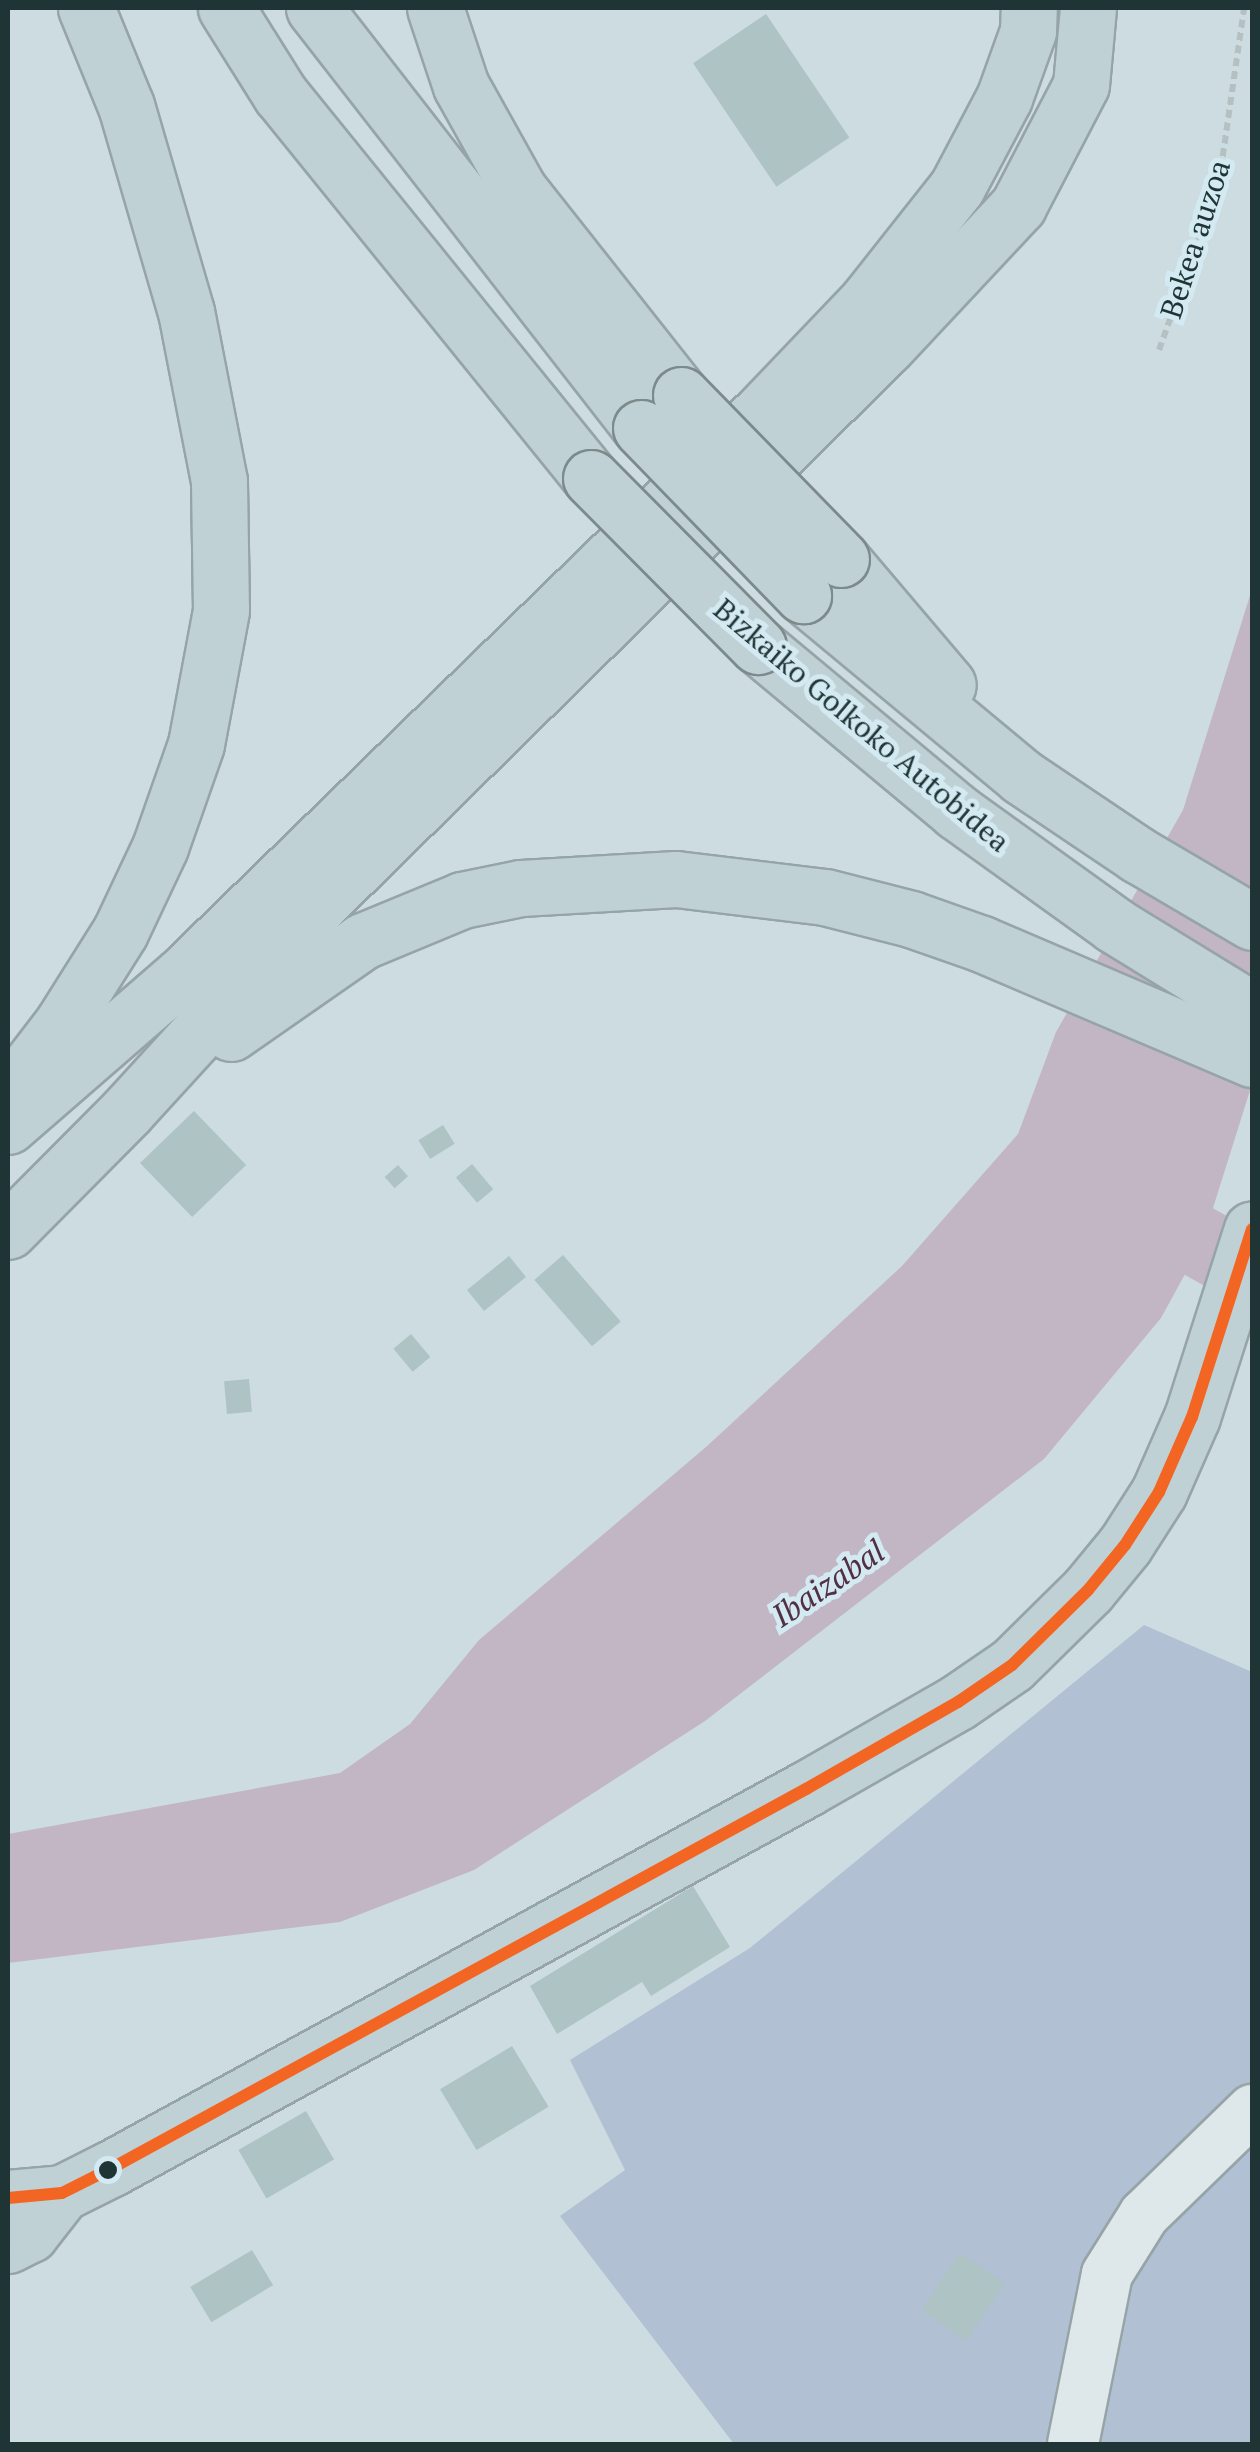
<!DOCTYPE html>
<style>
body{margin:0}
#map{position:relative;width:1260px;height:2452px;overflow:hidden;background:#cddce1;font-family:"PT Serif",serif}
div>[style]{position:absolute}
[style*='--x']{left:calc(var(--x)*1px);top:calc(var(--y)*1px);width:calc(var(--w)*1px);rotate:calc(var(--a)*1deg)}
.green>*{inset:0;background:#b1c0d2}
.water>*{inset:0;background:#c2b6c4}
.river>*{height:72px;margin:-36px;padding:0 36px;transform-origin:36px;border-radius:36px;background:#c2b6c4}
.building>*{inset:0;background:#aec3c4;transform-origin:0 0}
.path>*{height:6px;margin-top:-3px;transform-origin:0;background:repeating-linear-gradient(90deg,#b5c0c2 0 8px,transparent 0 13px)}
.roads{filter:drop-shadow(2px 0 #96a4a7) drop-shadow(-2px 0 #96a4a7) drop-shadow(0 2px #96a4a7) drop-shadow(0 -2px #96a4a7)}
.minor>*{height:50px;margin:-25px;padding:0 25px;transform-origin:25px;border-radius:25px;background:#dee7ea}
.highway>*{height:55px;margin:-27.5px;padding:0 27.5px;transform-origin:27.5px;border-radius:27.5px;background:#bfd1d4}
.bridges{filter:drop-shadow(2px 0 #7d8a8c) drop-shadow(-2px 0 #7d8a8c) drop-shadow(0 2px #7d8a8c) drop-shadow(0 -2px #7d8a8c)}
.highway-bridge>*{height:55px;margin:-27.5px;padding:0 27.5px;transform-origin:27.5px;border-radius:27.5px;background:#bfd1d4}
.bus-1>*{height:12px;margin:-6px;padding:0 6px;transform-origin:6px;border-radius:6px;background:#f26522}
.dots>*{width:28px;height:28px;translate:-50% -50%;box-sizing:border-box;border:5px solid #d4eaf2;border-radius:50%}
span{translate:-50% -50%;white-space:nowrap;text-align:center;line-height:1.15;-webkit-text-stroke:10px #d4eaf2;paint-order:stroke}
.street-label{font-size:30px;color:#1f3434}
.water-label{font-size:32px;color:#523042;font-style:italic}
.frame{position:absolute;inset:0;border:10px solid #1f3434;pointer-events:none}
</style>
<div id="map">
<div class="green">
<div style="clip-path:polygon(1144px 1625px,1252px 1672px,1252px 2444px,734px 2444px,560px 2216px,625px 2170px,570px 2060px,750px 1948px)"></div>
</div>
<div class="water">
<div style="clip-path:polygon(1252px 589px,1252px 1084px,1202px 1243px,1161px 1318px,1044px 1459px,705px 1721px,474px 1870px,340px 1922px,8px 1963px,8px 1834px,340px 1773px,410px 1724px,479px 1640px,706px 1447px,902px 1266px,1018px 1134px,1056px 1032px,1183px 810px)"></div>
</div>
<div class="river">
<div style="--x:1138;--y:1208;--w:130;--a:28.9"></div>
</div>
<div class="building">
<div style="left:766px;top:14px;width:149px;height:88px;rotate:56deg"></div>
<div style="left:194px;top:1111px;width:75px;height:75px;rotate:46deg"></div>
<div style="left:443px;top:1125px;width:22px;height:29px;rotate:58deg"></div>
<div style="left:472px;top:1164px;width:33px;height:21px;rotate:50deg"></div>
<div style="left:398px;top:1165px;width:15px;height:18px;rotate:48deg"></div>
<div style="left:563px;top:1255px;width:88px;height:38px;rotate:49deg"></div>
<div style="left:509px;top:1256px;width:27px;height:54px;rotate:51deg"></div>
<div style="left:411px;top:1334px;width:30px;height:23px;rotate:50deg"></div>
<div style="left:249px;top:1379px;width:33px;height:25px;rotate:85deg"></div>
<div style="clip-path:polygon(693px 1886px,730px 1947px,651px 1996px,642px 1982px,557px 2034px,530px 1986px)"></div>
<div style="left:512px;top:2046px;width:71px;height:84px;rotate:59deg"></div>
<div style="left:306px;top:2111px;width:56px;height:78px;rotate:60deg"></div>
<div style="left:252px;top:2250px;width:41px;height:72px;rotate:59deg"></div>
<div style="left:960px;top:2253px;width:54px;height:69px;rotate:34deg"></div>
</div>
<div class="path">
<div style="--x:1159;--y:350;--w:178;--a:-70.3"></div>
<div style="--x:1219;--y:182;--w:176;--a:-81.8"></div>
</div>
<div class="roads">
<div class="minor">
<div style="--x:1073;--y:2444;--w:173;--a:-78.7"></div>
<div style="--x:1107;--y:2274;--w:70;--a:-57.9"></div>
<div style="--x:1144;--y:2215;--w:151;--a:-44.2"></div>
</div>
<div class="highway">
<div style="--x:226;--y:8;--w:102;--a:57.9"></div>
<div style="--x:280;--y:94;--w:494;--a:51"></div>
<div style="--x:314;--y:8;--w:532;--a:52.1"></div>
<div style="--x:435;--y:8;--w:82;--a:71.6"></div>
<div style="--x:461;--y:86;--w:119;--a:60.9"></div>
<div style="--x:519;--y:190;--w:261;--a:51.7"></div>
<div style="--x:841;--y:559;--w:165;--a:49.7"></div>
<div style="--x:803;--y:595;--w:285;--a:39.7"></div>
<div style="--x:1022;--y:777;--w:140;--a:33.9"></div>
<div style="--x:1138;--y:855;--w:132;--a:30.4"></div>
<div style="--x:758;--y:646;--w:259;--a:39.8"></div>
<div style="--x:957;--y:812;--w:193;--a:35.7"></div>
<div style="--x:1114;--y:925;--w:162;--a:31.6"></div>
<div style="--x:231;--y:1033;--w:161;--a:-34.9"></div>
<div style="--x:363;--y:941;--w:107;--a:-22.5"></div>
<div style="--x:462;--y:900;--w:60;--a:-11.5"></div>
<div style="--x:521;--y:888;--w:155;--a:-3.3"></div>
<div style="--x:676;--y:879;--w:150;--a:6.9"></div>
<div style="--x:825;--y:897;--w:89;--a:14.3"></div>
<div style="--x:911;--y:919;--w:75;--a:19.4"></div>
<div style="--x:982;--y:944;--w:293;--a:23.1"></div>
<div style="--x:9;--y:1093;--w:87;--a:-52.5"></div>
<div style="--x:62;--y:1024;--w:109;--a:-57.8"></div>
<div style="--x:120;--y:932;--w:94;--a:-64.8"></div>
<div style="--x:160;--y:847;--w:109;--a:-70.7"></div>
<div style="--x:196;--y:744;--w:136;--a:-79.4"></div>
<div style="--x:221;--y:610;--w:129;--a:-90.9"></div>
<div style="--x:219;--y:481;--w:172;--a:-101"></div>
<div style="--x:186;--y:312;--w:215;--a:-106.2"></div>
<div style="--x:126;--y:106;--w:106;--a:-112.2"></div>
<div style="--x:8;--y:1126;--w:236;--a:-41"></div>
<div style="--x:186;--y:971;--w:805;--a:-44.19"></div>
<div style="--x:763;--y:410;--w:151;--a:-46.3"></div>
<div style="--x:867;--y:301;--w:145;--a:-51.7"></div>
<div style="--x:957;--y:187;--w:101;--a:-62.2"></div>
<div style="--x:1004;--y:98;--w:71;--a:-70.3"></div>
<div style="--x:1028;--y:31;--w:23;--a:-88"></div>
<div style="--x:8;--y:1231;--w:170;--a:-45.2"></div>
<div style="--x:128;--y:1110;--w:230;--a:-47.6"></div>
<div style="--x:283;--y:940;--w:847;--a:-44.52"></div>
<div style="--x:887;--y:346;--w:192;--a:-46.9"></div>
<div style="--x:1018;--y:206;--w:136;--a:-62.5"></div>
<div style="--x:1081;--y:85;--w:77;--a:-84.8"></div>
<div style="--x:8;--y:2198;--w:54;--a:-5.3"></div>
<div style="--x:62;--y:2193;--w:56;--a:-26.6"></div>
<div style="--x:112;--y:2168;--w:791;--a:-28.64"></div>
<div style="--x:806;--y:1789;--w:175;--a:-29.8"></div>
<div style="--x:958;--y:1702;--w:65;--a:-34.4"></div>
<div style="--x:1012;--y:1665;--w:107;--a:-44.6"></div>
<div style="--x:1088;--y:1590;--w:58;--a:-50.6"></div>
<div style="--x:1125;--y:1545;--w:63;--a:-57.3"></div>
<div style="--x:1159;--y:1492;--w:82;--a:-66.3"></div>
<div style="--x:1192;--y:1417;--w:197;--a:-72.3"></div>
<div style="--x:8;--y:2245;--w:25;--a:-27"></div>
<div style="--x:30;--y:2234;--w:52;--a:-52"></div>
</div>
</div>
<div class="bridges">
<div class="highway-bridge">
<div style="--x:681;--y:395;--w:229;--a:45.7"></div>
<div style="--x:641;--y:428;--w:233;--a:45.9"></div>
<div style="--x:591;--y:478;--w:237;--a:45.2"></div>
</div>
</div>
<div class="bus-1">
<div style="--x:8;--y:2198;--w:54;--a:-5.3"></div>
<div style="--x:62;--y:2193;--w:56;--a:-26.6"></div>
<div style="--x:112;--y:2168;--w:791;--a:-28.64"></div>
<div style="--x:806;--y:1789;--w:175;--a:-29.8"></div>
<div style="--x:958;--y:1702;--w:65;--a:-34.4"></div>
<div style="--x:1012;--y:1665;--w:107;--a:-44.6"></div>
<div style="--x:1088;--y:1590;--w:58;--a:-50.6"></div>
<div style="--x:1125;--y:1545;--w:63;--a:-57.3"></div>
<div style="--x:1159;--y:1492;--w:82;--a:-66.3"></div>
<div style="--x:1192;--y:1417;--w:197;--a:-72.3"></div>
</div>
<div class="dots">
<div style="left:108px;top:2170px;background:#1f3434"></div>
</div>
<div class="street-label">
<span style="left:1195px;top:239px;rotate:-72deg">Bekea auzoa</span>
<span style="left:862px;top:725px;rotate:40deg">Bizkaiko Golkoko Autobidea</span>
</div>
<div class="water-label">
<span style="left:828px;top:1583px;rotate:-34deg">Ibaizabal</span>
</div>
<div class="frame"></div>
</div>
